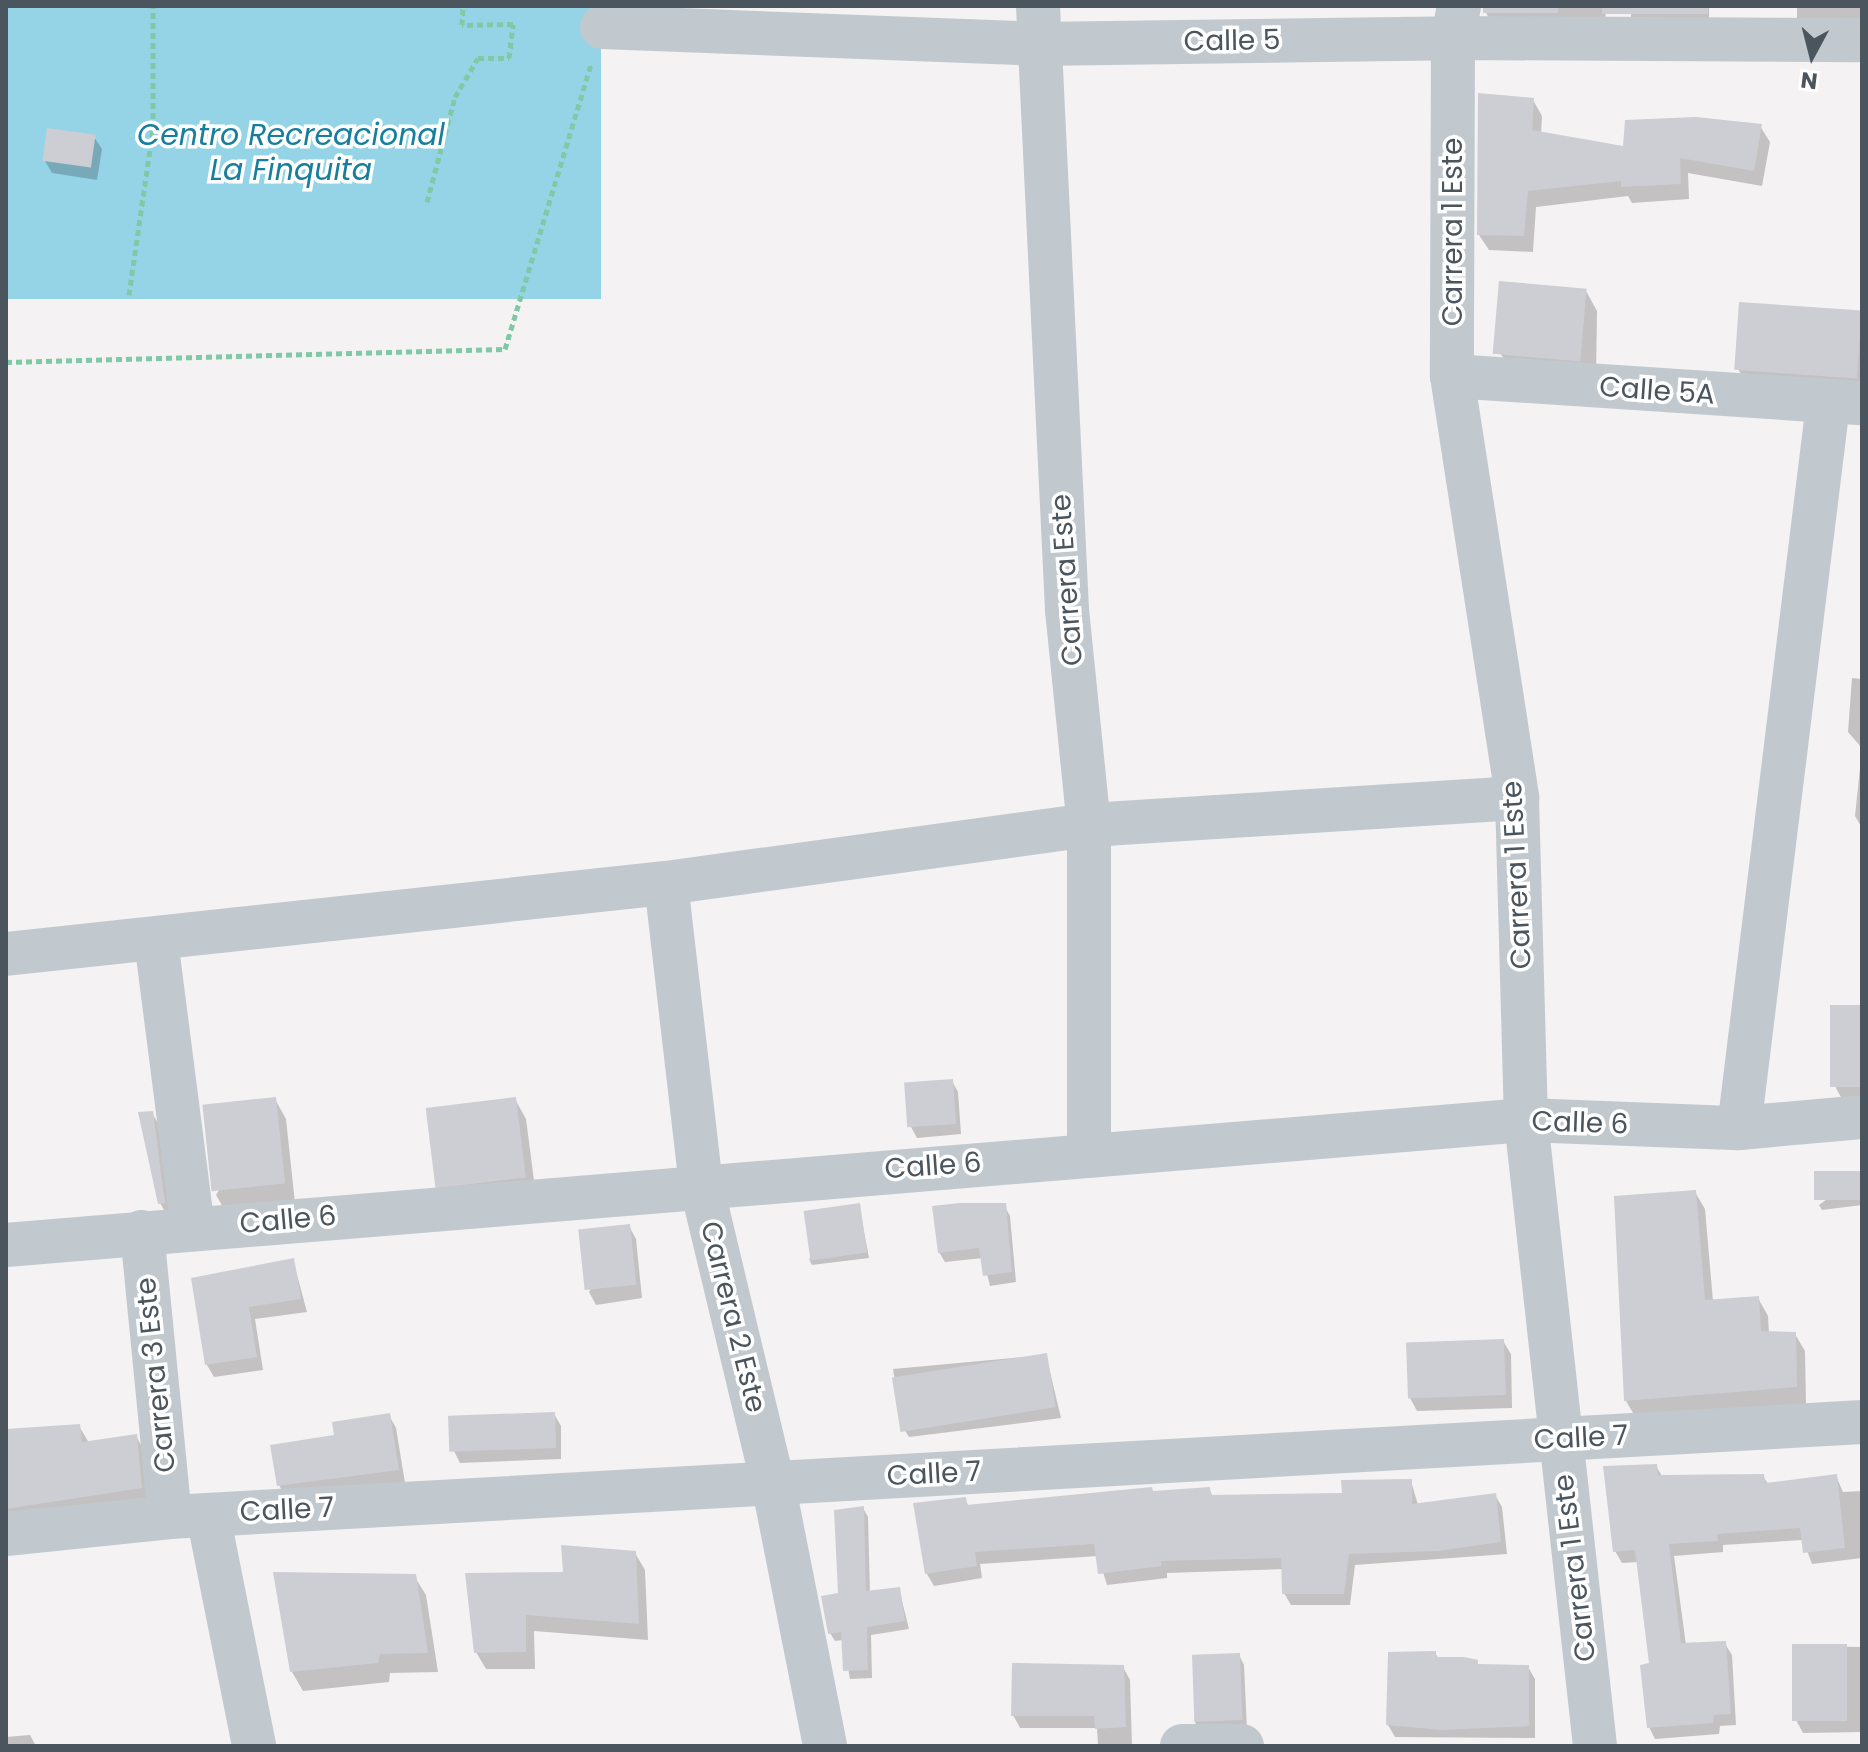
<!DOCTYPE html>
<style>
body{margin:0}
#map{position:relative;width:1868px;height:1752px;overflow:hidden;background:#f4f2f2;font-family:Poppins,sans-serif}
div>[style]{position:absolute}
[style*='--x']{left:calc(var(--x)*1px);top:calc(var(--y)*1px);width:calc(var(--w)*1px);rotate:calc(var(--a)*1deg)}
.water>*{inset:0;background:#95d4e7;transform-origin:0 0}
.shadow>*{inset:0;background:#0003;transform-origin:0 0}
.building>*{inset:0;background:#ccced4;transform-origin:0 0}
.path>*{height:5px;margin-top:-2.5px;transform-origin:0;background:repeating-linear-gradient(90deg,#7fc9a6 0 6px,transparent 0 10px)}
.minor>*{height:44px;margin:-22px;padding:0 22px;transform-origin:22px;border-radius:22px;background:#c1c9cf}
span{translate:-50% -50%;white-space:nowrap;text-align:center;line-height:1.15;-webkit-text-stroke:7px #fff;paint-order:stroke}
.street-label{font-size:28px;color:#4b555e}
.water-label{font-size:30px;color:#177e9e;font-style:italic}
.frame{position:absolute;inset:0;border:8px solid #4b555e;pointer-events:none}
.north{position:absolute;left:1772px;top:16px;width:80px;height:80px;-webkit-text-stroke:6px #fff;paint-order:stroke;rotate:187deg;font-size:22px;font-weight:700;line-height:32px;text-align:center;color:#4b555e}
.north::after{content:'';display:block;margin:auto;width:28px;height:36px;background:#4b555e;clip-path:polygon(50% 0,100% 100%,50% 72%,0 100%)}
</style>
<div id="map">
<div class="water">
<div style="left:6px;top:6px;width:595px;height:293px"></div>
</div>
<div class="shadow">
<div style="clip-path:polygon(1483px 6px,1607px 6px,1604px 26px,1492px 25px)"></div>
<div style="left:1631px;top:6px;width:78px;height:14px"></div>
<div style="left:1797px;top:6px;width:65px;height:20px"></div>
<div style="clip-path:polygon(1533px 100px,1542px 116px,1541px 134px,1625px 148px,1760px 126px,1770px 142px,1762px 186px,1688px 173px,1689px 199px,1632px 203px,1628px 196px,1536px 207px,1533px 252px,1489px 250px,1479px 235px)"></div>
<div style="clip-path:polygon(94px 137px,102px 149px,97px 180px,52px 173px,45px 161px)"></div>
<div style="clip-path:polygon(1586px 291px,1597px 311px,1596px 379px,1512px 373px,1501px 354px)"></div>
<div style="clip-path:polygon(1862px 312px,1862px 391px,1746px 382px,1738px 369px)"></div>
<div style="clip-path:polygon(1852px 678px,1862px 679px,1862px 748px,1848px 732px)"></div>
<div style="clip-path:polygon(1862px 749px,1862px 828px,1855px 816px)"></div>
<div style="clip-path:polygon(1862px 1007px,1862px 1099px,1843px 1101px,1836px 1088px)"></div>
<div style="clip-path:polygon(952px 1081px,958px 1092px,961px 1134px,917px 1138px,911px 1127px)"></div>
<div style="clip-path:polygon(275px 1099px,286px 1119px,295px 1203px,227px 1214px,216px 1195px)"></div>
<div style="clip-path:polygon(515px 1099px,526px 1119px,536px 1196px,449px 1203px,438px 1184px)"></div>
<div style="clip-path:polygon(152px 1113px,163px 1132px,172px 1223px,160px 1203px)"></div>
<div style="clip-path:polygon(1862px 1173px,1862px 1205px,1822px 1210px,1819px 1205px)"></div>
<div style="clip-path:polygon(1695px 1192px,1705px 1209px,1713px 1301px,1758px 1298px,1768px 1316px,1769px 1333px,1795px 1334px,1805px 1351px,1806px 1404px,1636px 1418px,1626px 1401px)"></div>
<div style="clip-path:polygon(859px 1205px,869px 1258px,812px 1265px,809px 1259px)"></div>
<div style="clip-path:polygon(1004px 1205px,1010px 1216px,1016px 1282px,990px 1286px,983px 1258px,945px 1262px,939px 1252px)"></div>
<div style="clip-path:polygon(629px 1226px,636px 1239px,642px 1298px,596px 1305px,589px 1292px)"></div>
<div style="clip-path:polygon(293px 1260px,307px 1312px,255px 1319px,263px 1370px,214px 1377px,207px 1365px,194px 1279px)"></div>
<div style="clip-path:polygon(1503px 1341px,1511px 1354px,1512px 1408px,1417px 1411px,1410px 1398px)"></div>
<div style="clip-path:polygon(1046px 1355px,1061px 1418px,909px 1437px,902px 1426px,893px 1369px)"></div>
<div style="clip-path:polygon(554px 1414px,561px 1426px,561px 1459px,460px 1463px,454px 1451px)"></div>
<div style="clip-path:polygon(389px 1415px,396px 1428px,405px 1483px,286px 1498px,279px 1485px)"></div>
<div style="clip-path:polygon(79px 1426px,89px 1443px,136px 1436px,146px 1454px,151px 1506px,6px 1527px,6px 1431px)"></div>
<div style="clip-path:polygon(1656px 1466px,1662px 1476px,1763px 1476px,1768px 1484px,1836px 1476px,1843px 1492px,1862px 1491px,1862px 1558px,1812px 1564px,1803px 1540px,1723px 1545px,1723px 1552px,1674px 1556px,1686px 1645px,1725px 1644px,1732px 1655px,1736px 1725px,1720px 1726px,1719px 1734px,1655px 1739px,1649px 1727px,1651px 1665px,1638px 1562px,1622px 1563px,1615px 1551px)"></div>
<div style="clip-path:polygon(1411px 1481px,1418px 1505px,1495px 1495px,1502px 1507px,1507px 1554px,1355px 1565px,1350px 1605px,1291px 1605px,1284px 1593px,1284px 1569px,1167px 1573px,1167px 1578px,1107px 1585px,1098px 1556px,980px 1564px,982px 1578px,934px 1586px,927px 1574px,965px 1499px,969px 1507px,1209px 1489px,1213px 1497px,1344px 1495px)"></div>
<div style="clip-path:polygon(863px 1508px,868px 1517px,870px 1593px,899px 1589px,909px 1629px,871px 1635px,872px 1678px,850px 1679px,843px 1640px,835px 1641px,830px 1633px)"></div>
<div style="clip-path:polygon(635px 1553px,645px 1570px,648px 1640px,534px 1631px,535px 1669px,486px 1669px,476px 1652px,565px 1574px)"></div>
<div style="clip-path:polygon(414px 1576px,426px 1595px,438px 1672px,390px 1673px,389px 1682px,303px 1691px,292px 1672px)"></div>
<div style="clip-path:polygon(1794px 1646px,1862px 1647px,1862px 1732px,1803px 1733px,1796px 1720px)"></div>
<div style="clip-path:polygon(1435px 1653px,1439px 1659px,1476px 1661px,1479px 1666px,1528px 1667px,1535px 1679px,1535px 1738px,1395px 1737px,1388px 1725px)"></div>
<div style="clip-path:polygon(1239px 1655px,1244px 1665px,1247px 1730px,1199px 1730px,1194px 1720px)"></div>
<div style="clip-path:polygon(1123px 1667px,1130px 1680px,1132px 1746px,1098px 1746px,1097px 1728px,1020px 1728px,1013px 1715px)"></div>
<div style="clip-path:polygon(30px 1735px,36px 1746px,6px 1746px,6px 1737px)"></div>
</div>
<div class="building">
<div style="left:1483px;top:6px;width:75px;height:7px"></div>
<div style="left:1602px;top:6px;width:106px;height:8px"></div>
<div style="clip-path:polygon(1478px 93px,1534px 98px,1532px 130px,1623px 146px,1625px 120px,1696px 117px,1762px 124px,1754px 171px,1680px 158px,1681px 184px,1621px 187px,1621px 181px,1528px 191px,1524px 236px,1477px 235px)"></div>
<div style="left:47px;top:128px;width:49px;height:33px;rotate:8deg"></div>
<div style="left:1499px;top:281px;width:88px;height:73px;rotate:5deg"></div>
<div style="left:1739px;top:302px;width:123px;height:68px;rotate:4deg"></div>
<div style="left:1862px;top:1005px;width:82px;height:32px;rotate:90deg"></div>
<div style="left:953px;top:1079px;width:45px;height:49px;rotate:86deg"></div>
<div style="left:276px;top:1097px;width:87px;height:74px;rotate:84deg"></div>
<div style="left:516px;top:1097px;width:81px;height:91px;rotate:83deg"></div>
<div style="clip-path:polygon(153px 1111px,165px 1203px,158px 1204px,138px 1112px)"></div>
<div style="left:1862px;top:1171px;width:29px;height:48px;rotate:90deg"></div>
<div style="clip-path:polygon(1696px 1190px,1705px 1300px,1759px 1296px,1761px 1331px,1796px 1332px,1797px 1387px,1624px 1401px,1614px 1196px)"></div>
<div style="left:860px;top:1203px;width:50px;height:57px;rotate:82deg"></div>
<div style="clip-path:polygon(960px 1203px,1006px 1203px,1012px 1272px,983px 1276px,979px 1248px,938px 1253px,932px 1206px)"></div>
<div style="left:630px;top:1224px;width:61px;height:52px;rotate:84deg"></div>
<div style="clip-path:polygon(294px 1258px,301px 1299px,249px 1307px,257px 1357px,205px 1365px,191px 1278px)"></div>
<div style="left:1504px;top:1339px;width:56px;height:98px;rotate:88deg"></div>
<div style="left:1047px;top:1353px;width:55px;height:157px;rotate:81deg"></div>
<div style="left:555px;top:1412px;width:36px;height:107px;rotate:88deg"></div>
<div style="clip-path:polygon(390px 1413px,399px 1470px,277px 1486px,270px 1445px,334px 1435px,332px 1422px)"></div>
<div style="clip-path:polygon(80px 1424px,82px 1442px,137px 1434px,142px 1488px,6px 1509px,6px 1429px)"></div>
<div style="clip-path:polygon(1657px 1464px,1658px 1475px,1764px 1474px,1765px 1483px,1837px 1474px,1845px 1548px,1803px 1553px,1800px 1528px,1717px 1534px,1718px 1541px,1669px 1544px,1681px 1643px,1726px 1641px,1731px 1714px,1714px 1715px,1713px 1723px,1647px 1728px,1640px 1665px,1649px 1663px,1635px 1550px,1613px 1552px,1603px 1466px)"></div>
<div style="clip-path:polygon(1412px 1479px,1412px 1504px,1496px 1493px,1501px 1542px,1438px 1551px,1349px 1554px,1344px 1594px,1282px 1594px,1281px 1558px,1161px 1561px,1162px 1566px,1098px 1574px,1094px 1544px,975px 1552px,977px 1566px,925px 1574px,913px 1503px,966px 1497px,967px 1505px,1152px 1487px,1153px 1491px,1210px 1487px,1211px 1495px,1342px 1493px,1341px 1480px)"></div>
<div style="clip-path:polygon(864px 1506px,866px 1591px,900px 1587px,905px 1621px,867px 1627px,868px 1670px,843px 1671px,841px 1632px,828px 1634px,821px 1596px,838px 1593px,834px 1510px)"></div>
<div style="clip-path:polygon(561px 1545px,636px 1551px,639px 1624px,526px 1615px,526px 1652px,474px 1653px,465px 1573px,563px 1572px)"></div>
<div style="clip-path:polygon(273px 1572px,416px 1574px,428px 1653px,380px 1654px,378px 1663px,290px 1672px)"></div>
<div style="left:1792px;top:1644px;width:55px;height:77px"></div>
<div style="clip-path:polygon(1436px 1651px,1436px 1657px,1464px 1657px,1478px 1660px,1478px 1664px,1529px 1665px,1529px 1726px,1442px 1730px,1386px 1725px,1388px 1652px)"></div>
<div style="left:1240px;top:1653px;width:67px;height:48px;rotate:88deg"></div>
<div style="clip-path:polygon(1012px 1663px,1124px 1665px,1126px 1727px,1095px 1729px,1094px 1716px,1011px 1716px)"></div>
</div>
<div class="path">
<div style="--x:427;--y:202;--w:109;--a:-75.1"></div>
<div style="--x:455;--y:97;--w:45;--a:-59.5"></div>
<div style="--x:478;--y:58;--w:31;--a:0"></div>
<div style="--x:509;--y:58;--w:34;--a:-83"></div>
<div style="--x:513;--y:24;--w:51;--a:178.9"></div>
<div style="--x:462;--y:25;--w:19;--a:-87"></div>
<div style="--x:129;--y:295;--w:169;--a:-81.8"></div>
<div style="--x:153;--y:128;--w:122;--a:-90"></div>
<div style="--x:6;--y:362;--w:499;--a:-1.5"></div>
<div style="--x:505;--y:349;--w:297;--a:-73.2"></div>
</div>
<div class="minor">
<div style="--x:1038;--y:6;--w:605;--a:87.25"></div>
<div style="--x:1067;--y:610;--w:216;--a:84.2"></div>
<div style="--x:1089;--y:825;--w:329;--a:90"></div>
<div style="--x:1459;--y:6;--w:33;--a:101"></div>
<div style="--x:1453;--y:38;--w:338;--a:90.2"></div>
<div style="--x:1452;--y:376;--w:427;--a:81.2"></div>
<div style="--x:1517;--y:798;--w:322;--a:88.4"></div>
<div style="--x:1526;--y:1120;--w:630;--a:83.71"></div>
<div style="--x:602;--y:27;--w:435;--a:2.2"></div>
<div style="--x:1037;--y:44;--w:416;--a:-0.8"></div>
<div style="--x:1453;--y:38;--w:409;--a:0.3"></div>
<div style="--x:1452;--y:376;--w:411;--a:3.8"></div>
<div style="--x:666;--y:883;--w:303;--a:83.4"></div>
<div style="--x:701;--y:1184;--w:308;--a:76.5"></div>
<div style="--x:773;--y:1483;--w:268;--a:78.8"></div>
<div style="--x:156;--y:940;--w:290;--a:82.7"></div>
<div style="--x:6;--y:954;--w:664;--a:-6.14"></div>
<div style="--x:666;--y:883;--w:427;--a:-7.8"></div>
<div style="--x:1089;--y:825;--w:429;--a:-3.6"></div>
<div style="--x:1739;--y:1128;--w:729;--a:-82.99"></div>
<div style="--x:142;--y:1232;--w:286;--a:84.4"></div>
<div style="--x:6;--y:1245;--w:1525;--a:-4.7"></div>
<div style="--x:1526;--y:1120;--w:213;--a:2.2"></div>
<div style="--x:1739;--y:1128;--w:123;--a:-5.1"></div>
<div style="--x:208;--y:1515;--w:236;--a:78.7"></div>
<div style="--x:6;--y:1534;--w:165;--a:-5.9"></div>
<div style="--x:170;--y:1517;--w:1695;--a:-3.21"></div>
<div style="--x:1182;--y:1746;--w:60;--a:0"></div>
</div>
<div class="street-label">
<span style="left:1232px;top:41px;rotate:-1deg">Calle 5</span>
<span style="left:1453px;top:232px;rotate:-90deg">Carrera 1 Este</span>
<span style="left:1657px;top:391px;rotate:4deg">Calle 5A</span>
<span style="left:1067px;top:580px;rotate:-94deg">Carrera Este</span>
<span style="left:1517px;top:875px;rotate:-93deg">Carrera 1 Este</span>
<span style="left:1580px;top:1123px;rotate:2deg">Calle 6</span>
<span style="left:933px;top:1166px;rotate:-4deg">Calle 6</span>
<span style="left:288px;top:1220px;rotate:-5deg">Calle 6</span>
<span style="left:733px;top:1317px;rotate:76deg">Carrera 2 Este</span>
<span style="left:156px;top:1375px;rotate:-96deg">Carrera 3 Este</span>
<span style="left:1581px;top:1438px;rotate:-3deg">Calle 7</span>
<span style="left:934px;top:1474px;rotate:-3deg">Calle 7</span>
<span style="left:287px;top:1510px;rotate:-3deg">Calle 7</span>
<span style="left:1575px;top:1568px;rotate:-97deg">Carrera 1 Este</span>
</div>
<div class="water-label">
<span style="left:291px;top:152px">Centro Recreacional<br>La Finquita</span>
</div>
<div class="frame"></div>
<div class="north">N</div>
</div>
